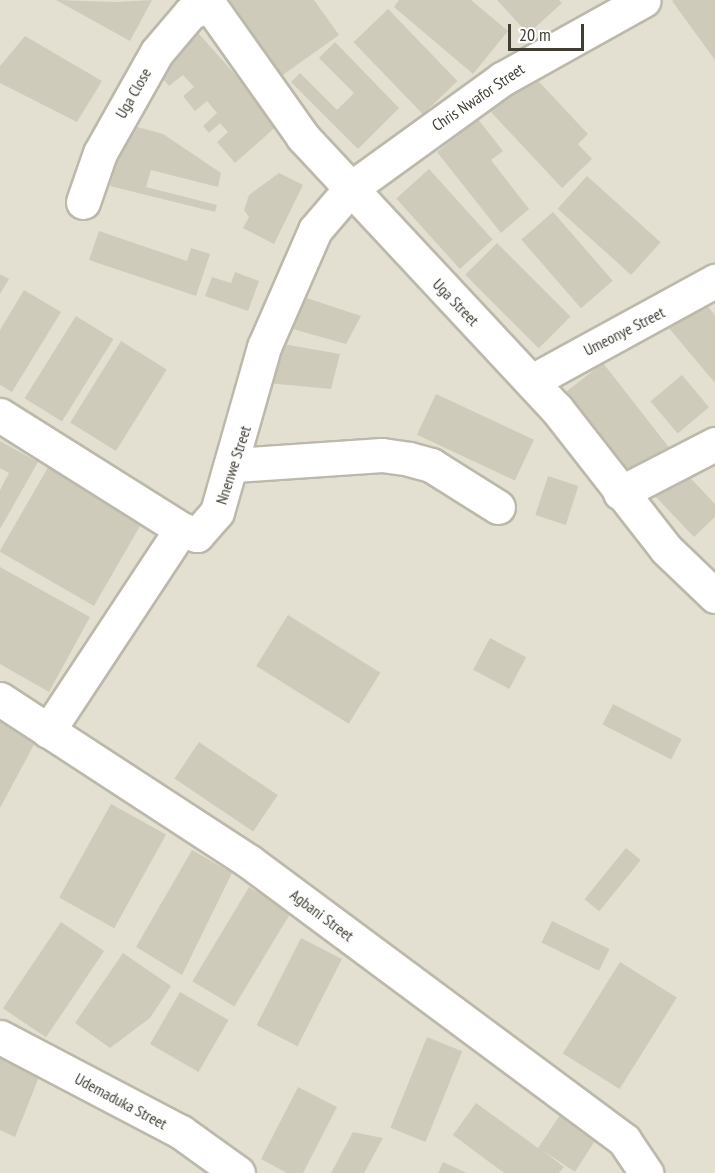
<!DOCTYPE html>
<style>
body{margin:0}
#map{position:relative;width:715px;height:1173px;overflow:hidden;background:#efeee4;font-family:"PT Sans Narrow",sans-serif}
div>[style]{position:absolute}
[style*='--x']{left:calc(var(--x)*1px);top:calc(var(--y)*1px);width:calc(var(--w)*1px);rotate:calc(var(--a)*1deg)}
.residential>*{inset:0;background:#e3e0d2;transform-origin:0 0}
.building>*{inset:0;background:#cfcbbb;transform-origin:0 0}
.roads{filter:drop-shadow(2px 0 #bcb9ab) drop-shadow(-2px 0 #bcb9ab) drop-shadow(0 2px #bcb9ab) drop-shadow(0 -2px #bcb9ab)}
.minor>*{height:33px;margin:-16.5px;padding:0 16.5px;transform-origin:16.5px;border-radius:16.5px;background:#fff}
span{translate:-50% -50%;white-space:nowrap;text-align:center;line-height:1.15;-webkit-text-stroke:4.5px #fff;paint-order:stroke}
.street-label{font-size:16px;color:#413e34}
.scale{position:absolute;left:508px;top:24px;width:76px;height:27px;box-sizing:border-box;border:3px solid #413e34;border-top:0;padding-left:8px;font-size:18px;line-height:21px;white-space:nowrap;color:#413e34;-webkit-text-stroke:4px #fff;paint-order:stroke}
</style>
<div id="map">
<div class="residential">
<div style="left:0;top:0;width:715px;height:1173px"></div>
</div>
<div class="building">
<div style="clip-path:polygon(56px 0,116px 2px,152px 0,130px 41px)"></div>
<div style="clip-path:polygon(226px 0,314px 0,339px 35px,280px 77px)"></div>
<div style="clip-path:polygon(399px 0,471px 0,508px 31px,473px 74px,394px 7px)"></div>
<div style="clip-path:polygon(497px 0,559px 0,562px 3px,528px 34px)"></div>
<div style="clip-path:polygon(674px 0,715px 0,715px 60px,672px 1px)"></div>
<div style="left:388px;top:9px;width:100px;height:48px;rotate:46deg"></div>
<div style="clip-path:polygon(192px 26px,279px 124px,235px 163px,217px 142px,228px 132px,220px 123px,209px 133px,203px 126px,217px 113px,207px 101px,195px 111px,183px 96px,194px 87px,183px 75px,169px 86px,158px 73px)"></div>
<div style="clip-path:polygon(25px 36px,102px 81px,77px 122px,0 83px,0 66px)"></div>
<div style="clip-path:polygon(335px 42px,399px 108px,358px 149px,291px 82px,300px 73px,337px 110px,354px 93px,319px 58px)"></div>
<div style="clip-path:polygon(529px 71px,588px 134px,578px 144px,592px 159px,562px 188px,489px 110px)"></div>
<div style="clip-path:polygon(478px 119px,503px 151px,491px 160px,529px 209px,501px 233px,437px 152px)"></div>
<div style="clip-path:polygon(126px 124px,163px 134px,221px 173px,218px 187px,151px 170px,146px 187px,217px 205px,215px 212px,110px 186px)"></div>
<div style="left:429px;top:169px;width:95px;height:44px;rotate:48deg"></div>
<div style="clip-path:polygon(279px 173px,303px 185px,274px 244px,243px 228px,249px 217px,244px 210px,249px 195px)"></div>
<div style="left:587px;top:176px;width:99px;height:44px;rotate:42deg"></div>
<div style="left:553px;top:212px;width:91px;height:42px;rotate:49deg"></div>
<div style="clip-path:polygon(99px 231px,187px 261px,191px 248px,210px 254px,196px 296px,89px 260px)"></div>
<div style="left:497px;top:243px;width:104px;height:45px;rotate:45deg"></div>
<div style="clip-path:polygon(235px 272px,259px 281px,248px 311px,205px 296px,212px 277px,231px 283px)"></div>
<div style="clip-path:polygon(0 274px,9px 279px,0 294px)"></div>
<div style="clip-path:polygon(24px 290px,61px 312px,12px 392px,0 385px,0 330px)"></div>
<div style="clip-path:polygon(298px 295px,361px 316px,346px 344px,282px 326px)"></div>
<div style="clip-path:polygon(701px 299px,715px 315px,715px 383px,668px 327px)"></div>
<div style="left:76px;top:316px;width:44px;height:97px;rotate:32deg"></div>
<div style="left:121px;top:341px;width:54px;height:96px;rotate:32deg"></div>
<div style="clip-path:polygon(277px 343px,340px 354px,331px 389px,267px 383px)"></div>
<div style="left:603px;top:363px;width:110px;height:46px;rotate:52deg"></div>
<div style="left:682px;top:375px;width:42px;height:41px;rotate:50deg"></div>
<div style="left:436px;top:394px;width:108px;height:45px;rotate:25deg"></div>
<div style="clip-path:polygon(0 441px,38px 462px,0 529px,0 490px,9px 473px,0 468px)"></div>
<div style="left:54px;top:457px;width:109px;height:109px;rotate:30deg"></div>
<div style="clip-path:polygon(680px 467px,715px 504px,715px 517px,694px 537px,653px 494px)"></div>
<div style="left:548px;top:476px;width:32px;height:41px;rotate:18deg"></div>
<div style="clip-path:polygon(0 567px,90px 617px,49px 692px,0 664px)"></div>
<div style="left:288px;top:615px;width:109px;height:60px;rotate:32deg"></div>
<div style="left:490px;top:638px;width:41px;height:36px;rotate:28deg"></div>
<div style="left:613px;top:704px;width:77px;height:23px;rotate:27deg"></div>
<div style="clip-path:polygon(0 720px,37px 739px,0 808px)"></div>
<div style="left:199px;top:742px;width:95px;height:44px;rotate:34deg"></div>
<div style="left:111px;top:804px;width:63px;height:107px;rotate:29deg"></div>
<div style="left:626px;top:848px;width:19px;height:66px;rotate:39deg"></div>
<div style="clip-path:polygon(192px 850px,232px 873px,182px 975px,136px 947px)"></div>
<div style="left:249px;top:887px;width:49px;height:110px;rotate:31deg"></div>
<div style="left:552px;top:921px;width:64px;height:24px;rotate:26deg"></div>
<div style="left:61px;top:922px;width:52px;height:104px;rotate:34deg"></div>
<div style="left:301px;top:938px;width:46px;height:98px;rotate:27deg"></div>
<div style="clip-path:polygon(123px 953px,171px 986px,150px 1018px,110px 1048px,75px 1023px)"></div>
<div style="left:620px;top:962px;width:67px;height:108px;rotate:32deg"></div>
<div style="left:180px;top:992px;width:56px;height:60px;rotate:30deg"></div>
<div style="left:427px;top:1037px;width:38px;height:98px;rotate:22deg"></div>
<div style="clip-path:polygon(0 1057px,41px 1072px,15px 1137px,0 1130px)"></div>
<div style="clip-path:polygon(298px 1087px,337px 1107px,303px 1173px,287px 1173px,261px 1159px)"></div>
<div style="clip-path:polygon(476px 1103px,538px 1148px,564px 1109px,600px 1133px,575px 1172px,542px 1150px,564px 1167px,559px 1173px,504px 1173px,453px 1135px)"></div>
<div style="clip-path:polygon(353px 1132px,383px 1138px,364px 1173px,331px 1173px)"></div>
<div style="clip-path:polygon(443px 1162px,467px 1173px,438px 1173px)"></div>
</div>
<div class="roads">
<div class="minor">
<div style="--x:206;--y:0;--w:168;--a:54.7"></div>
<div style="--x:303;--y:137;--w:371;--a:47"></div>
<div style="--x:556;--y:408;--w:179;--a:52"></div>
<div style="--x:666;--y:549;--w:68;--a:43.8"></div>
<div style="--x:83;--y:202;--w:52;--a:-70.9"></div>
<div style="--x:100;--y:153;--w:116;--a:-60.6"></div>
<div style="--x:157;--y:52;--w:51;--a:-49.8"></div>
<div style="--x:190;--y:13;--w:20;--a:-24"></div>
<div style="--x:532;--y:381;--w:209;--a:-28.7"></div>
<div style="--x:0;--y:415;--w:214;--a:32.2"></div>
<div style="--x:235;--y:465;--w:147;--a:-3.9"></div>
<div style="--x:382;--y:455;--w:27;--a:8"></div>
<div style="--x:409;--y:459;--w:23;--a:15"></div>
<div style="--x:431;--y:465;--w:79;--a:32.1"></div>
<div style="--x:620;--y:493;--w:107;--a:-27.3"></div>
<div style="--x:0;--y:699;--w:298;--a:33.1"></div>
<div style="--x:250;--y:862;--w:466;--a:36.6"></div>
<div style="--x:624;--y:1140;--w:40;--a:56"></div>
<div style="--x:48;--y:731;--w:242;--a:-56.6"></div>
<div style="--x:181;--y:529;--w:17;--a:21"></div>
<div style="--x:197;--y:535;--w:30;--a:-49"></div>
<div style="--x:217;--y:512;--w:172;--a:-74.1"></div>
<div style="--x:264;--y:347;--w:128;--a:-66.4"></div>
<div style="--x:315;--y:230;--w:54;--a:-49.5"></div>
<div style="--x:350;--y:189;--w:188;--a:-35.9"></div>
<div style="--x:502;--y:79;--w:162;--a:-29.1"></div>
<div style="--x:0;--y:1037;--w:204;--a:27.7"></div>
<div style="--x:181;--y:1132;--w:70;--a:35.7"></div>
</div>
</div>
<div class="street-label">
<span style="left:133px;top:93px;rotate:-60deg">Uga Close</span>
<span style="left:478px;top:97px;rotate:-34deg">Chris Nwafor Street</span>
<span style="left:456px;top:302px;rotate:46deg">Uga Street</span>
<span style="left:624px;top:331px;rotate:-27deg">Umeonye Street</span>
<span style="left:233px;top:465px;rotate:-72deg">Nnenwe Street</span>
<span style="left:322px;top:915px;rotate:37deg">Agbani Street</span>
<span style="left:121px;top:1101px;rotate:28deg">Udemaduka Street</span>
</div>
<div class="scale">20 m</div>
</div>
